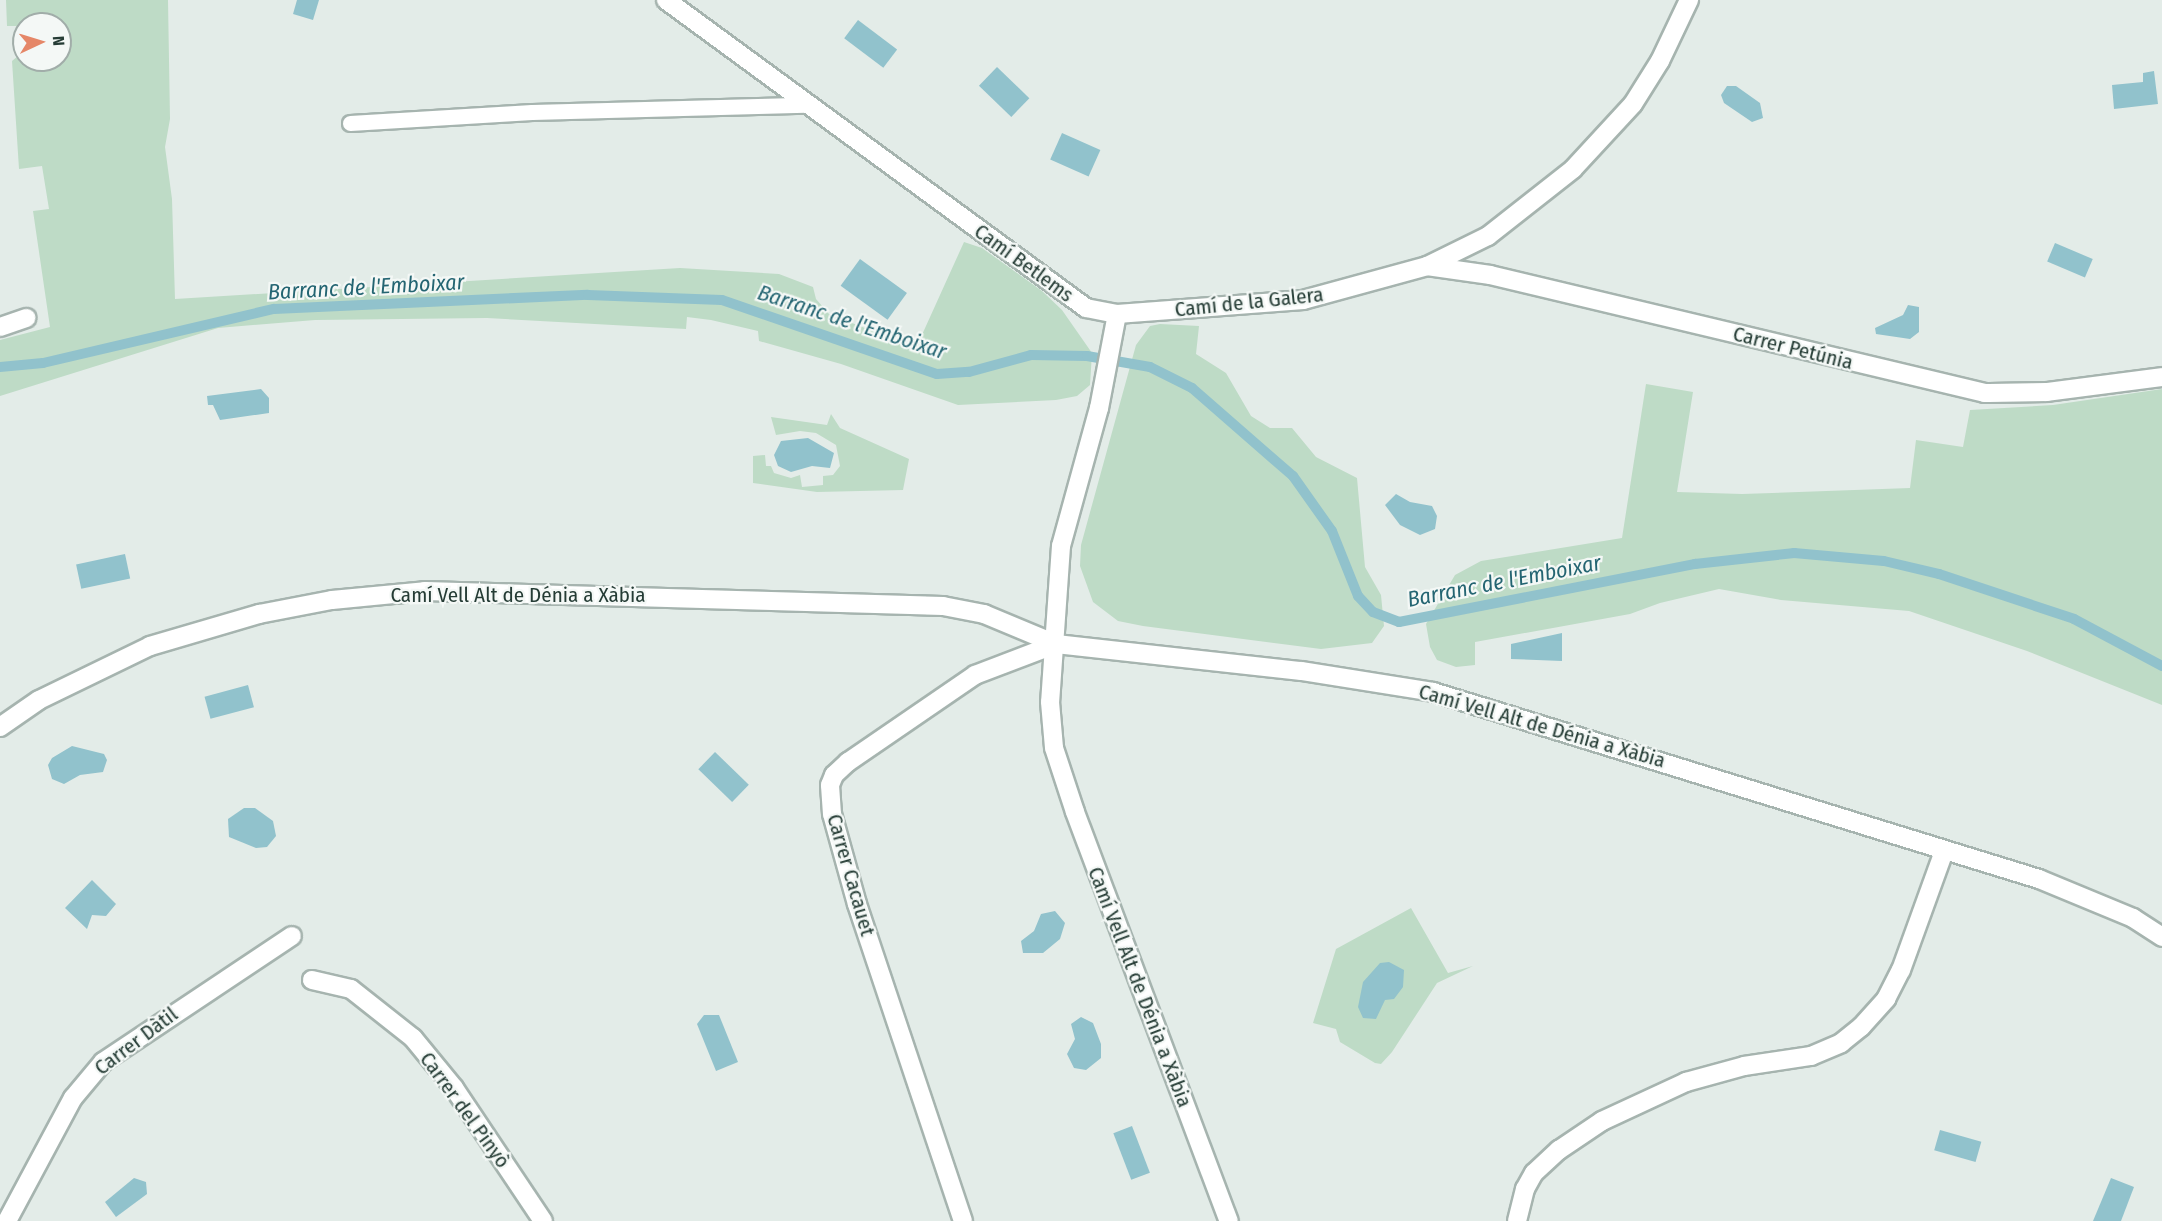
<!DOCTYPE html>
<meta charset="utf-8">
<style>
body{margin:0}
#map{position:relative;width:2162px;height:1221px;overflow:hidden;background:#e3ece8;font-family:"Fira Sans Condensed",sans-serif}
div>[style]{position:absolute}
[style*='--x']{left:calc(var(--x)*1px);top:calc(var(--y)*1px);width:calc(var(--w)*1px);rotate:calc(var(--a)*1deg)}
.green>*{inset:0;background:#bedbc6}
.water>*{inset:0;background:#91c2cc;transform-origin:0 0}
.stream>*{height:10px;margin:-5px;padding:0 5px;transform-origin:5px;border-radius:5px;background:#91c2cc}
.roads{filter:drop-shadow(2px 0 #a6b4af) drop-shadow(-2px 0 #a6b4af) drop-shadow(0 2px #a6b4af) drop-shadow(0 -2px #a6b4af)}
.service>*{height:15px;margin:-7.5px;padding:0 7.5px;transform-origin:7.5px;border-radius:7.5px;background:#fff}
.minor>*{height:18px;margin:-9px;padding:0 9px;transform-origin:9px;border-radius:9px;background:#fff}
span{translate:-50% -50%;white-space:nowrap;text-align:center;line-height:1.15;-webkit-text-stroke:4.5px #f4f8f6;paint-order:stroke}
.street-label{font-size:21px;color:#253c35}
.water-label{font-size:22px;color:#246572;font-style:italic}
.north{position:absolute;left:12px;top:12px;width:60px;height:60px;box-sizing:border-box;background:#f4f8f6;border:2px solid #a1ada9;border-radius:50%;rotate:86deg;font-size:16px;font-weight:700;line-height:24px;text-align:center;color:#253c35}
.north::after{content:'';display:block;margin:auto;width:21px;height:27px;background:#e58768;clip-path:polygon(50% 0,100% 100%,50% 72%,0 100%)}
</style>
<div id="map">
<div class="green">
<div style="clip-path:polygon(6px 0,168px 0,170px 119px,165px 147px,172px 199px,175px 299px,680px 268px,779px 274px,813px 287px,816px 299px,829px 314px,916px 348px,964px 242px,982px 248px,1042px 291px,1062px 310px,1092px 353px,1090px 385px,1077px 396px,1056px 400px,958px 405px,841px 364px,759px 341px,758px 331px,711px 320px,687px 317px,686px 329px,487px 318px,315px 320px,218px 328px,0 396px,0 340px,50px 327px,33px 211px,49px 209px,42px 166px,19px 169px,12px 61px,24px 51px,24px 60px,60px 60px,60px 24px,24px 24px,24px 32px,18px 26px,7px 26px)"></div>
<div style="clip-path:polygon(1160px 324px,1199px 326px,1196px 354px,1226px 373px,1251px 416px,1270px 428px,1292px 428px,1316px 457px,1357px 478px,1365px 567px,1381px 595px,1384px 626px,1372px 643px,1321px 649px,1143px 626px,1118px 621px,1093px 602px,1080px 566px,1081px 545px,1136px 345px,1150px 326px)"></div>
<div style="clip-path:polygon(1646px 384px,1693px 392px,1677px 492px,1742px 494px,1910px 488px,1916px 440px,1963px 447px,1970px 410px,2053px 405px,2162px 389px,2162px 705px,2027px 651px,1909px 611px,1781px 600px,1719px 589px,1660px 603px,1630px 614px,1475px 642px,1475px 665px,1456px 667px,1437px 660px,1430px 647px,1426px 624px,1455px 575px,1481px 561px,1622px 538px)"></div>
<div style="clip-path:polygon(831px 414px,840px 428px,909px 459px,903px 490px,817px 492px,753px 483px,753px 456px,765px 455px,766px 466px,771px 466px,774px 473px,791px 478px,800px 475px,802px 487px,823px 485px,823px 476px,833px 475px,840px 466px,836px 445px,816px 433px,800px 431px,776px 435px,771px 417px,827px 425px)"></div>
<div style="clip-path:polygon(1411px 908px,1448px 973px,1473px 966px,1437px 983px,1392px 1052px,1381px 1064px,1375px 1063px,1340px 1042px,1336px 1029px,1313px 1023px,1336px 949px)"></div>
</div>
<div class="water">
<div style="clip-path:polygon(297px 0,319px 0,313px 20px,293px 14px)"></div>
<div style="left:858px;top:20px;width:49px;height:23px;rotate:37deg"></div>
<div style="left:997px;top:67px;width:45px;height:26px;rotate:44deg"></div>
<div style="clip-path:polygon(2154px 71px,2158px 104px,2114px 109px,2112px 85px,2143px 82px,2143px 73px)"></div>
<div style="clip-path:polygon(1727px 86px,1736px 86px,1760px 103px,1763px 118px,1752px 122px,1724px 103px,1721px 95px)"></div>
<div style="left:1062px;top:133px;width:42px;height:29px;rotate:24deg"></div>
<div style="left:2055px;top:243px;width:41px;height:20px;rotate:23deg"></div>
<div style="left:860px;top:259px;width:58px;height:33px;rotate:36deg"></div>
<div style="clip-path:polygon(1908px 305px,1919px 307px,1919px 332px,1910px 339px,1876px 334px,1875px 328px,1903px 315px)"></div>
<div style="clip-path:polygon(261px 389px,269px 398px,269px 413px,220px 420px,213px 405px,208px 405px,207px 396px)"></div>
<div style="clip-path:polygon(808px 438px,834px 453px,830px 468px,812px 466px,791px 472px,778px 466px,774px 455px,781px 441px)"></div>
<div style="clip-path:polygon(1396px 494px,1410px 502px,1432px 506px,1437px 516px,1435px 529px,1420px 535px,1400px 525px,1385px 505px)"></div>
<div style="left:125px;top:554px;width:25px;height:50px;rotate:78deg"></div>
<div style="clip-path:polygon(1562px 633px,1562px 661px,1511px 659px,1511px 644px)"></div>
<div style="left:248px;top:685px;width:23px;height:45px;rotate:75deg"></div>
<div style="clip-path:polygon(72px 746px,104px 754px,107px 760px,103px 772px,80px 775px,64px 784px,52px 779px,48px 765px,52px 758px)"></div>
<div style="left:715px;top:752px;width:47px;height:24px;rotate:44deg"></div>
<div style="clip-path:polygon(244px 808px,255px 808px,273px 821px,276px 836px,267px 847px,256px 848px,229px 837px,228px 819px)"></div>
<div style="clip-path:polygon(92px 880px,116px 904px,106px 916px,92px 915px,87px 929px,65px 908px)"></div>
<div style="clip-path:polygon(1055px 911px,1065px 923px,1060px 939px,1043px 953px,1023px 953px,1021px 941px,1034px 931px,1041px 914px)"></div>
<div style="clip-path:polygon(1389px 962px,1404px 970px,1403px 987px,1394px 999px,1385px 1000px,1376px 1019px,1363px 1018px,1358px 1007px,1363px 982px,1380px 963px)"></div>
<div style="clip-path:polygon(704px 1015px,719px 1015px,738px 1062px,716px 1071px,697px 1024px)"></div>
<div style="clip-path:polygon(1081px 1017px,1093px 1023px,1101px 1044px,1101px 1058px,1086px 1070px,1074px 1068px,1067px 1054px,1075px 1039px,1071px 1024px)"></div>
<div style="left:1132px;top:1126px;width:50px;height:20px;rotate:69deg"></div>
<div style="left:1940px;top:1130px;width:43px;height:21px;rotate:16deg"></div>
<div style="clip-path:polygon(134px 1178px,146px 1182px,147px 1194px,116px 1217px,105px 1202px)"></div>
<div style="clip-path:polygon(2111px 1178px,2134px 1187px,2121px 1221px,2093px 1221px)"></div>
</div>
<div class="stream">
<div style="--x:0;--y:367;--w:43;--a:-5.3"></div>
<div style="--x:43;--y:363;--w:237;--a:-13.2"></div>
<div style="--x:274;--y:309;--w:314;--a:-2.6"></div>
<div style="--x:588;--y:295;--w:134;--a:2.1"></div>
<div style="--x:722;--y:300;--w:227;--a:19"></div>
<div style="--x:937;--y:374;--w:32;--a:-4"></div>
<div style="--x:969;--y:372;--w:64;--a:-15.3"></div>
<div style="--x:1031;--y:355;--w:56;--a:1"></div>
<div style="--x:1087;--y:356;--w:64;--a:9.9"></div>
<div style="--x:1150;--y:367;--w:47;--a:26.6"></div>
<div style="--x:1192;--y:388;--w:134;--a:41.1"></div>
<div style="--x:1293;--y:476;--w:67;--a:54.7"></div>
<div style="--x:1332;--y:531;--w:70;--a:68.2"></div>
<div style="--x:1358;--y:596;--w:22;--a:47"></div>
<div style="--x:1373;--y:612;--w:28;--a:21"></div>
<div style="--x:1399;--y:622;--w:302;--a:-11.1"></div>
<div style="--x:1695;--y:564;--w:100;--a:-6.3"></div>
<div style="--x:1794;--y:553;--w:90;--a:5.1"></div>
<div style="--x:1884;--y:561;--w:57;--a:13.3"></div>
<div style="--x:1939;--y:574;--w:142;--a:18.4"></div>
<div style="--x:2074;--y:619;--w:100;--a:28.1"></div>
</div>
<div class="roads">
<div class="service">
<div style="--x:350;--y:123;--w:182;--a:-3.5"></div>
<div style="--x:532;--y:112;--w:273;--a:-1.5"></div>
</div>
<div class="minor">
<div style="--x:666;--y:0;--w:521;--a:36.25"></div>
<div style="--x:1086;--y:308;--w:32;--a:11"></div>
<div style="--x:1117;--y:314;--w:187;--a:-4.3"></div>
<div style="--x:1303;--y:300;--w:129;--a:-15.3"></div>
<div style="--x:1427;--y:266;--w:68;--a:-26.2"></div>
<div style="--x:1488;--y:236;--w:108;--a:-38.2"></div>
<div style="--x:1573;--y:169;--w:88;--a:-47.3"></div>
<div style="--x:1633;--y:104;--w:51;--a:-57.9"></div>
<div style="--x:1660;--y:61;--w:68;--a:-64.6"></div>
<div style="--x:1427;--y:266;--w:64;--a:8.1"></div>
<div style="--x:1490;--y:275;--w:509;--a:13.41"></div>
<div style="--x:1985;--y:393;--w:62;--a:-0.9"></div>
<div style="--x:2047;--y:392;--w:116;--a:-7.4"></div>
<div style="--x:1117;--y:314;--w:96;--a:100.8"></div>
<div style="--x:1099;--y:408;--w:143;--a:105.4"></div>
<div style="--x:1061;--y:546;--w:156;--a:94"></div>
<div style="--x:1050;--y:702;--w:46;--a:85"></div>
<div style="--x:1054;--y:748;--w:67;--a:71.8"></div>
<div style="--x:1075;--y:812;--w:437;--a:69.4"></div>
<div style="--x:0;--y:327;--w:28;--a:-19"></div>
<div style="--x:0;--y:727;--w:47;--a:-34.7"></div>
<div style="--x:39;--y:700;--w:123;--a:-25.9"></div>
<div style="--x:150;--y:646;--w:114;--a:-16.4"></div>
<div style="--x:259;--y:614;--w:74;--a:-10.9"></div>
<div style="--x:332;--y:600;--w:93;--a:-5.5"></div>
<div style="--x:425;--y:591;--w:518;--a:1.66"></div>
<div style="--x:943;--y:606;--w:42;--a:11"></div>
<div style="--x:984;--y:614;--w:78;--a:22.6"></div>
<div style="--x:1056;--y:644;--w:247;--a:6.3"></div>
<div style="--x:1302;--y:671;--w:133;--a:9.1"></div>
<div style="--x:1433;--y:692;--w:634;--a:17.15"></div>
<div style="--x:2039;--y:879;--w:102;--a:22.5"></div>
<div style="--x:2133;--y:918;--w:35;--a:33"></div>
<div style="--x:312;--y:980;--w:40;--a:13"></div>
<div style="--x:351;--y:989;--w:79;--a:38.3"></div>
<div style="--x:413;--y:1038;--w:65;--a:50.6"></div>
<div style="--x:454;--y:1088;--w:160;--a:56.2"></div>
<div style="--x:7;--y:1221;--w:140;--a:-61.8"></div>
<div style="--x:73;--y:1098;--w:47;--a:-50.2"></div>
<div style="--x:103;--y:1062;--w:227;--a:-33.7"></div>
<div style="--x:963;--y:1221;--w:334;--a:-108.5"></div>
<div style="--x:857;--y:904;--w:93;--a:-105.5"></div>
<div style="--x:832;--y:814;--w:29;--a:-94"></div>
<div style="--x:830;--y:785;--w:11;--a:-68"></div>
<div style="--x:834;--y:775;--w:19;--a:-43"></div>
<div style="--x:848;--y:762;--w:154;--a:-34.4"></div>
<div style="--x:975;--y:675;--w:87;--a:-20.9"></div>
<div style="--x:1517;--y:1221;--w:33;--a:-76"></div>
<div style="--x:1525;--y:1189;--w:18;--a:-61"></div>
<div style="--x:1534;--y:1173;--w:34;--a:-43"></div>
<div style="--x:1559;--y:1150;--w:52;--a:-34"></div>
<div style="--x:1602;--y:1121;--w:93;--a:-24.9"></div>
<div style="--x:1686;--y:1082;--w:60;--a:-15.4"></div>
<div style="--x:1744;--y:1066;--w:68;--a:-8.5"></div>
<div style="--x:1811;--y:1056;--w:33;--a:-23"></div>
<div style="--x:1841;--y:1043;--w:26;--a:-39"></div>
<div style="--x:1861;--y:1027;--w:38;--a:-48"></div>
<div style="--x:1886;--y:999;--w:33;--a:-63"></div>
<div style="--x:1901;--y:970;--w:127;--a:-70.1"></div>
</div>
</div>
<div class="street-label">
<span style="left:1024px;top:263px;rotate:36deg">Camí Betlems</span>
<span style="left:1249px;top:302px;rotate:-6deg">Camí de la Galera</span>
<span style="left:1793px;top:348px;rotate:14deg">Carrer Petúnia</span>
<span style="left:518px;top:595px">Camí Vell Alt de Dénia a Xàbia</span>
<span style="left:1542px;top:726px;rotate:16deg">Camí Vell Alt de Dénia a Xàbia</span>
<span style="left:851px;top:875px;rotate:74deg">Carrer Cacauet</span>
<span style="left:1140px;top:987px;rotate:69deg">Camí Vell Alt de Dénia a Xàbia</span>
<span style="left:136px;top:1041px;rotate:-37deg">Carrer Dàtil</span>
<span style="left:465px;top:1110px;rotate:54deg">Carrer del Pinyò</span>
</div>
<div class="water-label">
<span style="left:366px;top:287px;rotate:-3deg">Barranc de l'Emboixar</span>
<span style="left:852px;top:322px;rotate:18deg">Barranc de l'Emboixar</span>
<span style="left:1504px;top:581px;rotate:-11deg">Barranc de l'Emboixar</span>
</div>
<div class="north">N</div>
</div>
